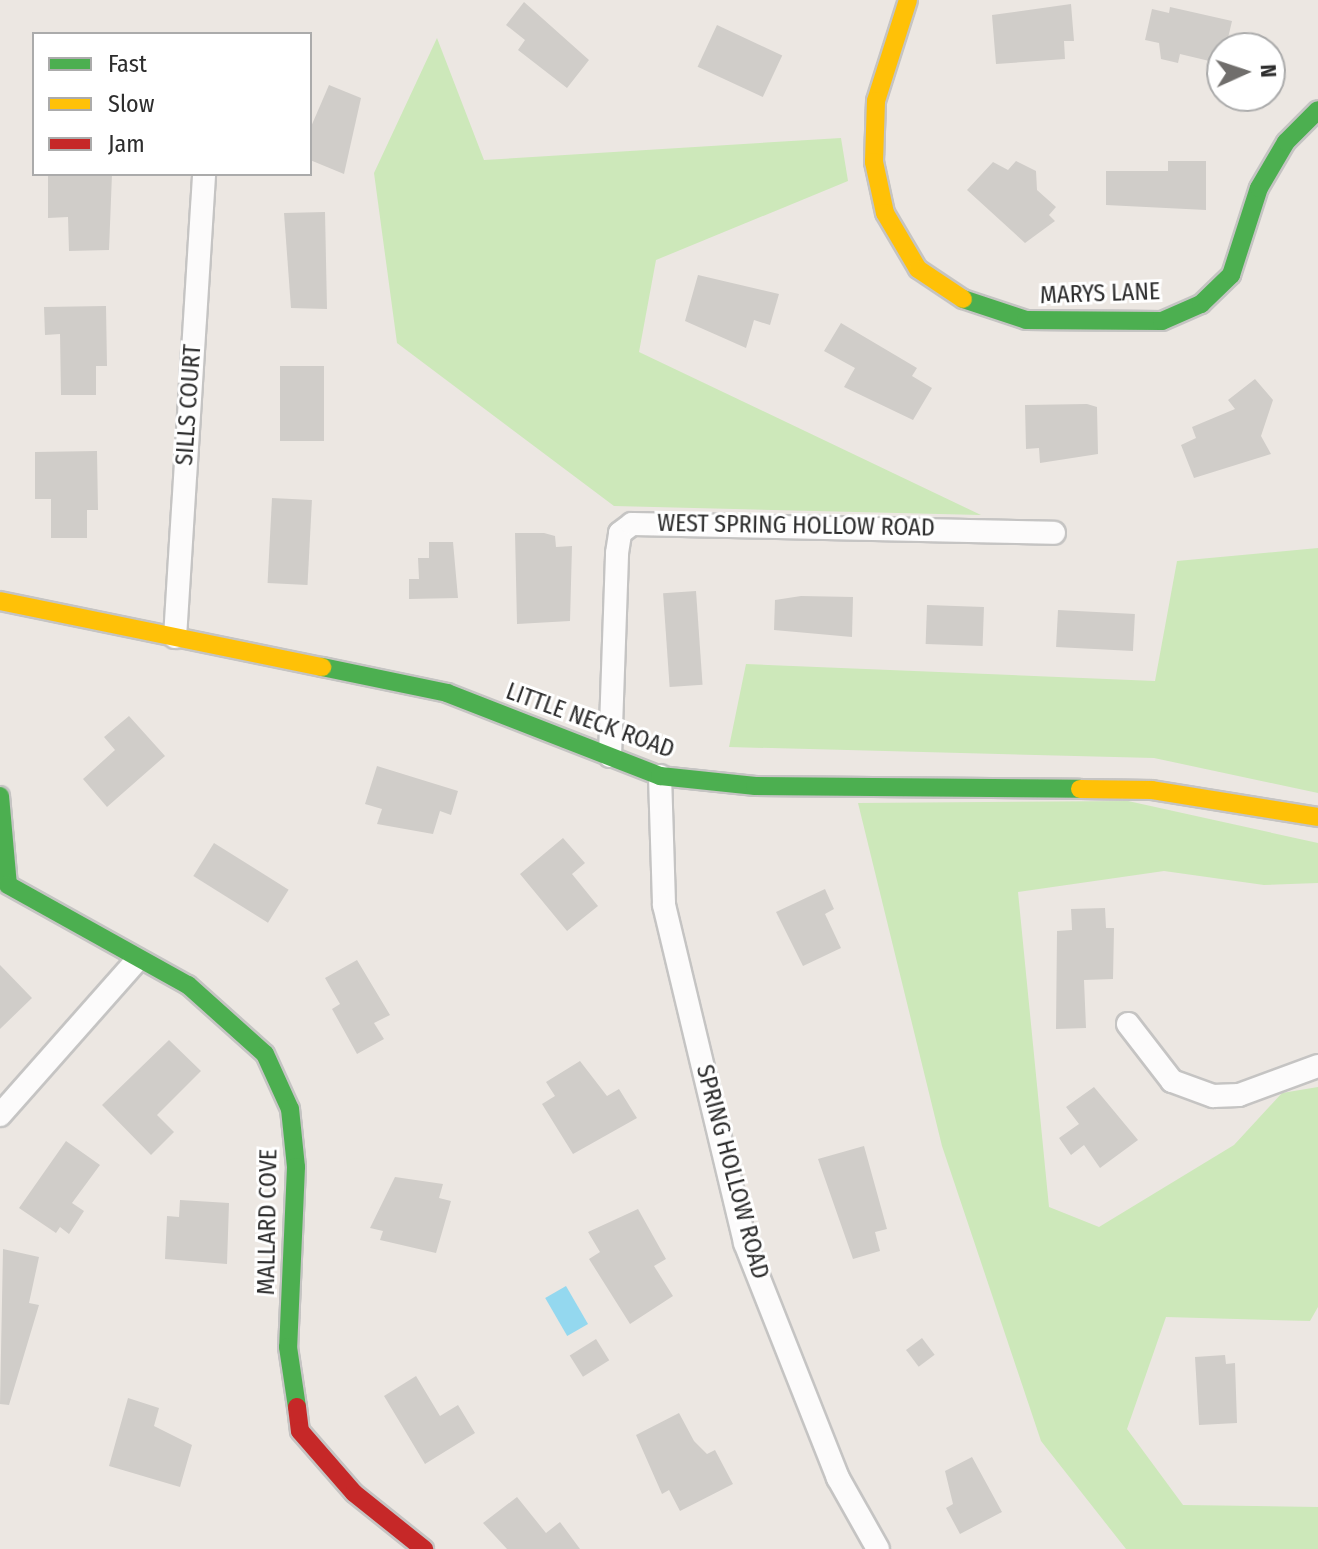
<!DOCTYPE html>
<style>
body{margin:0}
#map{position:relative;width:1318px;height:1549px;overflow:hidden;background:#ece7e2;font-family:"Fira Sans Condensed",sans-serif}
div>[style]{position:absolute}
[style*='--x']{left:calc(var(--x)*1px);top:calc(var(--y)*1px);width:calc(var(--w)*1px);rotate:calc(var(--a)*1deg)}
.green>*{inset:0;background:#cde8ba}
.water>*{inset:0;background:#94d8ef;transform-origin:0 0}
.building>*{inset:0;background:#d0cdc9;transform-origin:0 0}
.roads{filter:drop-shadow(2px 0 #c5c4c3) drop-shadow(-2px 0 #c5c4c3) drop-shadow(0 2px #c5c4c3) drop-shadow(0 -2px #c5c4c3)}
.street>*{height:22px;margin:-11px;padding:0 11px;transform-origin:11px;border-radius:11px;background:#fcfbfb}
.fast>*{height:18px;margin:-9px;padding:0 9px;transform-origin:9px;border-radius:9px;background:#4caf50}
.slow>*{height:18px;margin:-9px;padding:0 9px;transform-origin:9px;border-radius:9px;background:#ffc107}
.jam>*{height:18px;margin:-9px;padding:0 9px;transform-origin:9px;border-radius:9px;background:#c62828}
span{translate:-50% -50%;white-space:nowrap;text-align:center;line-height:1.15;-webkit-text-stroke:6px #fff;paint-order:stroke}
.street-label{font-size:24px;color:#2d2d2d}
.legend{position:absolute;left:32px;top:32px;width:280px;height:144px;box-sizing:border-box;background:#fff;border:2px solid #ababab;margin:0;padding:10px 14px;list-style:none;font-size:24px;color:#2d2d2d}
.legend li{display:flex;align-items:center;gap:16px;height:40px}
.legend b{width:40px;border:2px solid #ababab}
.north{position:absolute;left:1206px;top:32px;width:80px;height:80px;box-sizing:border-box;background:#fff;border:2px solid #ababab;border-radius:50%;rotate:87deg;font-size:22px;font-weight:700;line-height:32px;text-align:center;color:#2d2d2d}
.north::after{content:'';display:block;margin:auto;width:28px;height:36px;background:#706e6c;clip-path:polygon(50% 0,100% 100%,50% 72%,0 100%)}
</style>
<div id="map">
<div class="green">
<div style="clip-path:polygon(437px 38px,484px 160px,841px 138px,848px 181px,656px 260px,639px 352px,981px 515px,614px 506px,397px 343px,374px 173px)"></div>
<div style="clip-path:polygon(1318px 548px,1318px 793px,1154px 758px,729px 747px,746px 664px,1155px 681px,1177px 561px)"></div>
<div style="clip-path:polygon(1128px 801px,1318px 843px,1318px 883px,1264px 885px,1164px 871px,1018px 892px,1049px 1207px,1099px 1227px,1234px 1145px,1282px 1093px,1318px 1087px,1318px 1307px,1310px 1321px,1166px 1317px,1127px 1429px,1183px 1505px,1318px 1507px,1318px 1549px,1126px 1549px,1041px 1441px,942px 1146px,858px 803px)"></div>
</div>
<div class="water">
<div style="left:566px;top:1286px;width:44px;height:24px;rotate:60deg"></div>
</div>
<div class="building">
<div style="clip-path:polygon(524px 2px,589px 60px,567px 88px,518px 50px,525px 40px,506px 25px)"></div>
<div style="clip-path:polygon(1071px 4px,1074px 41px,1064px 41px,1065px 59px,996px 64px,992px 15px)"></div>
<div style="clip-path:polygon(1170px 7px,1232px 21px,1222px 64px,1180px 54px,1178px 63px,1161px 59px,1159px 43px,1145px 40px,1152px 9px,1169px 13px)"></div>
<div style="left:717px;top:25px;width:72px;height:46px;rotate:25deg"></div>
<div style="clip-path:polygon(329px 85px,361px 98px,344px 174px,310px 160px,310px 129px)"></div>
<div style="clip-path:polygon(1016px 161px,1036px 171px,1037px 190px,1056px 207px,1049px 215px,1055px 221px,1025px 243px,967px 190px,993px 162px,1008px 170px)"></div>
<div style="clip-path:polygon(1168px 161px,1206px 161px,1206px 210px,1106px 205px,1106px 171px,1168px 171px)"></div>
<div style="clip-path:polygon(48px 174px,112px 174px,109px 250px,69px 251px,68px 217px,48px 218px)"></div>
<div style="clip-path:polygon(325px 212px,327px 309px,291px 308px,284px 213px)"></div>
<div style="clip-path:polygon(698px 275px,779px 294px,770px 325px,754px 320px,746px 348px,685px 321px)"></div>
<div style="clip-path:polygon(106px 306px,107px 366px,96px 366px,96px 395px,61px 395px,60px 334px,45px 335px,44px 307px)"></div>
<div style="clip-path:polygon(841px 323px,917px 368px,912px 376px,932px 388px,913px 420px,844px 387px,855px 368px,824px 351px)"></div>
<div style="left:280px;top:366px;width:44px;height:75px"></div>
<div style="clip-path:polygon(1255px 379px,1273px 400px,1261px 436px,1271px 454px,1194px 478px,1181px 445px,1196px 438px,1192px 427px,1235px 409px,1228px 400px)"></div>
<div style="clip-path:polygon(1087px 404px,1097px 407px,1098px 454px,1040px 463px,1039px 448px,1026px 449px,1025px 405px)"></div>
<div style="clip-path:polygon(97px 451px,98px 510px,87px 510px,87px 538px,51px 538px,51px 499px,35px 499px,35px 452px)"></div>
<div style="left:272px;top:498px;width:40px;height:85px;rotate:3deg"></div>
<div style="clip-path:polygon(515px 533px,544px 533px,555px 536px,556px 547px,572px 546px,570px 621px,517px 624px)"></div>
<div style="clip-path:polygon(429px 542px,453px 542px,458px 598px,409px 599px,409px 579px,419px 579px,418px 558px,429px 558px)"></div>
<div style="left:696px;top:591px;width:94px;height:33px;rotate:86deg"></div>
<div style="clip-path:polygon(801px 596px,853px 597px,852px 637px,774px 630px,775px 600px)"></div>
<div style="left:927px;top:605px;width:57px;height:39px;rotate:2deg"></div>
<div style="left:1058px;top:610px;width:77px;height:37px;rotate:3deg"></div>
<div style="clip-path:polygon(129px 716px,165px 756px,107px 807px,83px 779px,115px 750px,104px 737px)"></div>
<div style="clip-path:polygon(377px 766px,458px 791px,451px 815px,440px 811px,433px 834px,377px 824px,382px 809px,365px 804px)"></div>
<div style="clip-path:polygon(563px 838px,585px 863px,572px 874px,598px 906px,567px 931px,520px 874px)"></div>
<div style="left:214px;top:843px;width:88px;height:39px;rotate:32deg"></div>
<div style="clip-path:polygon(825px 889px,834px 909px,825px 914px,841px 948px,803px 966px,776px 912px)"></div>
<div style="clip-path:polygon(1105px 908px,1106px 928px,1114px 928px,1113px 979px,1084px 980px,1086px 1028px,1056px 1029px,1057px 931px,1072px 930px,1071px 909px)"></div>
<div style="clip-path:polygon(357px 960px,390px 1015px,374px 1023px,384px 1039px,357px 1054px,332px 1009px,340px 1004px,325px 978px)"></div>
<div style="clip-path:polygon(0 965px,32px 998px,0 1029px)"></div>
<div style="clip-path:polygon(169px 1040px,201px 1071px,157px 1115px,174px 1132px,151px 1155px,102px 1105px)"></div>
<div style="clip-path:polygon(580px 1061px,607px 1096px,619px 1089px,637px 1118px,573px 1154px,542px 1104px,555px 1096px,546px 1082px)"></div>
<div style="clip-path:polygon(1094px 1087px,1138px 1140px,1100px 1168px,1084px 1145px,1071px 1155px,1059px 1138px,1079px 1124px,1066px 1107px)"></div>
<div style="clip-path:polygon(66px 1141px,100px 1165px,72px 1203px,84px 1211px,69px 1234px,60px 1227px,56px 1233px,19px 1208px)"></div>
<div style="clip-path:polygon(864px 1146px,887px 1229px,875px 1232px,880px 1251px,853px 1259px,818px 1159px)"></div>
<div style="clip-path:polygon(395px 1177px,443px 1184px,439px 1198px,451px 1201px,436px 1253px,380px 1240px,383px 1231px,370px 1228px)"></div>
<div style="clip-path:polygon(180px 1200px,229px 1203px,227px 1264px,165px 1259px,167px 1216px,179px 1217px)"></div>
<div style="clip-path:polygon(638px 1209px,666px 1259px,654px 1266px,673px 1296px,630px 1324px,589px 1259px,600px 1252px,588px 1232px)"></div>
<div style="clip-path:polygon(3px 1249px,39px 1257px,29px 1303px,39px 1305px,9px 1405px,0 1404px)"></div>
<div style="left:922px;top:1338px;width:21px;height:20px;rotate:53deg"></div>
<div style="left:596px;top:1339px;width:25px;height:31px;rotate:58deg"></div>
<div style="clip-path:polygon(1225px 1355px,1226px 1364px,1235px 1363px,1237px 1423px,1199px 1425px,1195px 1357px)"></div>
<div style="clip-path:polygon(416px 1376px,440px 1416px,458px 1405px,475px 1433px,425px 1464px,384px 1396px)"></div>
<div style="clip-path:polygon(128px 1398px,159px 1408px,154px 1426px,192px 1445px,180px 1487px,109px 1466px)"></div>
<div style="clip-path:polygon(679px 1413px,694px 1441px,707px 1454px,715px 1450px,733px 1484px,680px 1511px,669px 1490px,662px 1494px,636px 1435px)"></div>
<div style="clip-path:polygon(972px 1457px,1002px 1512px,960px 1534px,946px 1508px,953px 1504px,945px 1471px)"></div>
<div style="clip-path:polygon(517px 1497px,546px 1533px,560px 1522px,580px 1549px,507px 1549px,483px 1523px)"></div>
</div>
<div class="roads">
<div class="street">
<div style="--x:175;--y:637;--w:464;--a:-86.4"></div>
<div style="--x:610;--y:756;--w:203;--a:-88"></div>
<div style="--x:617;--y:553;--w:20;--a:-81"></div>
<div style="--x:620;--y:533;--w:15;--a:-37"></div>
<div style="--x:632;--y:524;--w:422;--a:1.2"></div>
<div style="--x:660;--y:776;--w:129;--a:88.2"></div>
<div style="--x:664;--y:905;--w:348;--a:76.5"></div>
<div style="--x:745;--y:1243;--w:253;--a:68.4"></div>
<div style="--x:838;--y:1478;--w:81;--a:60.6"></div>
<div style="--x:1128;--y:1024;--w:72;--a:52.3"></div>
<div style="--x:1172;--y:1081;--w:44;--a:20.1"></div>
<div style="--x:1213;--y:1096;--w:26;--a:-2"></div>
<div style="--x:1239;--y:1095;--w:84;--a:-20.2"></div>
<div style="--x:0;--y:1115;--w:207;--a:-48.5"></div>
</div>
<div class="fast">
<div style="--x:963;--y:299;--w:66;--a:18.4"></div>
<div style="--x:1026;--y:320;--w:136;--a:0.4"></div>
<div style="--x:1162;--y:321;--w:43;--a:-23.6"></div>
<div style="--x:1201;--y:304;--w:42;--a:-44"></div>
<div style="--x:1231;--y:275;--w:91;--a:-72.2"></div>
<div style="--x:1259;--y:188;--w:53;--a:-59.6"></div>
<div style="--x:1286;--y:142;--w:45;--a:-45"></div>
<div style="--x:322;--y:667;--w:128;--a:11.7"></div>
<div style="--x:447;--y:693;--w:229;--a:21.3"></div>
<div style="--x:660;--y:776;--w:96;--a:6"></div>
<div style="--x:755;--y:786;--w:325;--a:0.5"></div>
<div style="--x:0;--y:796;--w:89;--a:84.9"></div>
<div style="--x:8;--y:885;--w:206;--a:29.1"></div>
<div style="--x:188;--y:985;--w:103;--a:41.9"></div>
<div style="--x:265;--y:1054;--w:60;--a:65.6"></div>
<div style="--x:290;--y:1109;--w:58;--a:84.1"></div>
<div style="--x:296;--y:1167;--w:180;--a:92.5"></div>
<div style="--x:288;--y:1347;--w:61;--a:81.5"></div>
</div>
<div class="slow">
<div style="--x:908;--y:0;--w:106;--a:107.6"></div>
<div style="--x:876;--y:101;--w:61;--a:91.9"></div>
<div style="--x:874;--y:162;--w:52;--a:77.8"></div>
<div style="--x:885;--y:213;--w:65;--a:59.5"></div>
<div style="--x:918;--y:269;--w:54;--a:33.7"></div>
<div style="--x:0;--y:601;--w:329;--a:11.6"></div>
<div style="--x:1080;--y:789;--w:72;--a:0.8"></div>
<div style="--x:1152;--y:790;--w:168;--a:9.2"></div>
</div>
<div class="jam">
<div style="--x:297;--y:1407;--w:24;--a:83"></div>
<div style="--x:300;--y:1431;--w:82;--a:48.9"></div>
<div style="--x:354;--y:1493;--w:90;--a:38.7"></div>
</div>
</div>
<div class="street-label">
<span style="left:1100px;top:294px;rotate:-2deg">MARYS LANE</span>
<span style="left:189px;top:405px;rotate:-86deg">SILLS COURT</span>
<span style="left:796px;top:526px;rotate:1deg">WEST SPRING HOLLOW ROAD</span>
<span style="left:590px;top:721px;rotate:20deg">LITTLE NECK ROAD</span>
<span style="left:732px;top:1172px;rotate:75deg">SPRING HOLLOW ROAD</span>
<span style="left:268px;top:1222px;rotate:-89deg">MALLARD COVE</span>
</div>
<ul class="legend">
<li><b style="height:10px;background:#4caf50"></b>Fast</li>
<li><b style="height:10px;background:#ffc107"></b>Slow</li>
<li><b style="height:10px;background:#c62828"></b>Jam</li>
</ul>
<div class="north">N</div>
</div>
